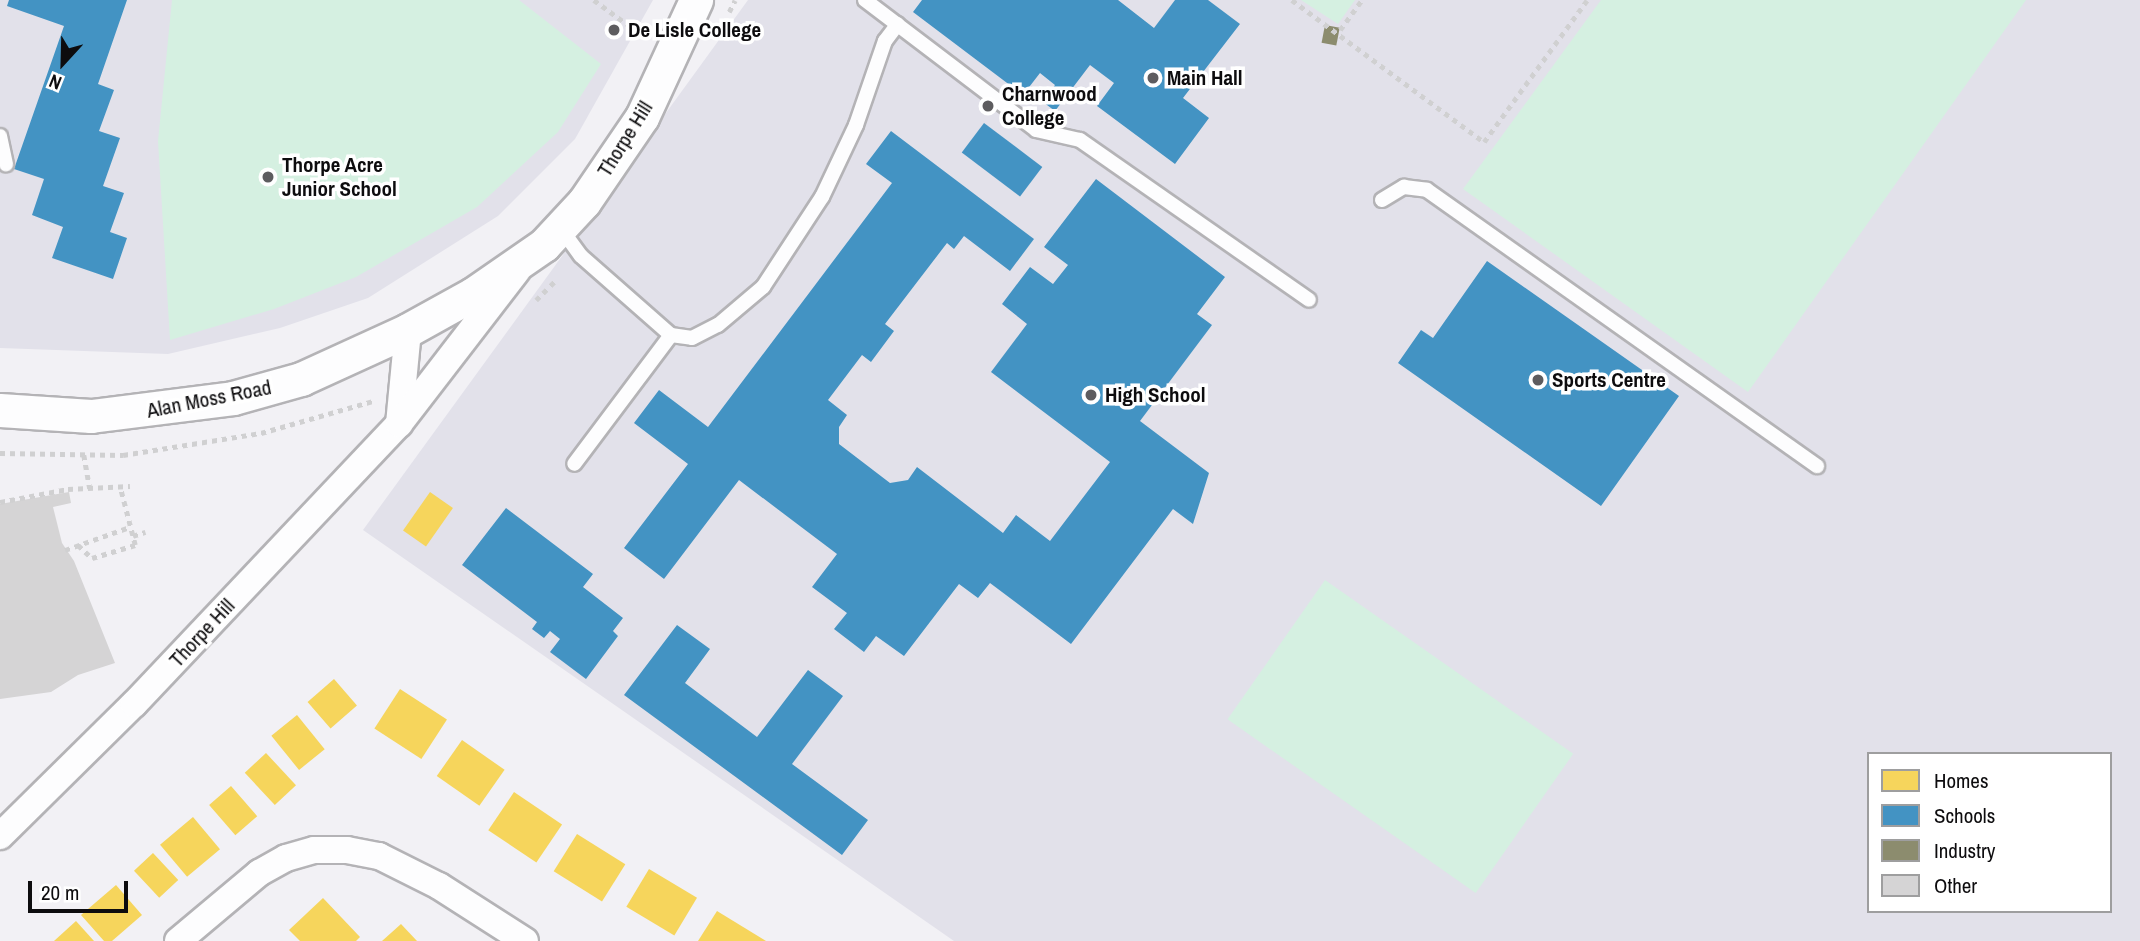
<!DOCTYPE html>
<style>
body{margin:0}
#map{position:relative;width:2140px;height:941px;overflow:hidden;background:#f2f1f5;font-family:"Archivo Narrow",sans-serif}
div>[style]{position:absolute}
[style*='--x']{left:calc(var(--x)*1px);top:calc(var(--y)*1px);width:calc(var(--w)*1px);rotate:calc(var(--a)*1deg)}
.built>*{inset:0;background:#e2e1ea}
.green>*{inset:0;background:#d5f0e1;transform-origin:0 0}
.homes>*{inset:0;background:#f6d55c;transform-origin:0 0}
.schools>*{inset:0;background:#4393c3;transform-origin:0 0}
.industry>*{inset:0;background:#8c8c6e;transform-origin:0 0}
.building>*{inset:0;background:#d5d4d5}
.path>*{height:4.5px;margin-top:-2.25px;transform-origin:0;background:repeating-linear-gradient(90deg,#d0d0d1 0 5px,transparent 0 10px)}
.roads{filter:drop-shadow(2px 0 #b4b3b6) drop-shadow(-2px 0 #b4b3b6) drop-shadow(0 2px #b4b3b6) drop-shadow(0 -2px #b4b3b6)}
.service>*{height:14px;margin:-7px;padding:0 7px;transform-origin:7px;border-radius:7px;background:#fdfdfe}
.minor>*{height:26px;margin:-13px;padding:0 13px;transform-origin:13px;border-radius:13px;background:#fdfdfe}
.tertiary>*{height:33px;margin:-16.5px;padding:0 16.5px;transform-origin:16.5px;border-radius:16.5px;background:#fdfdfe}
.dots>*{width:19px;height:19px;translate:-50% -50%;box-sizing:border-box;border:4px solid #fff;border-radius:50%}
span{translate:-50% -50%;white-space:nowrap;text-align:center;line-height:1.15;-webkit-text-stroke:7px #fff;paint-order:stroke}
.poi-label{font-size:21px;color:#0d0c0e;font-weight:700}
.left{translate:0 -50%;text-align:left}
.street-label{font-size:21px;color:#0d0c0e}
.legend{position:absolute;left:1867px;top:752px;width:245px;height:161px;box-sizing:border-box;background:#fff;border:2px solid #9e9e9f;margin:0;padding:9px 12px;list-style:none;font-size:21px;color:#0d0c0e}
.legend li{display:flex;align-items:center;gap:14px;height:35px}
.legend b{width:35px;border:2px solid #9e9e9f}
.north{position:absolute;left:28px;top:28px;width:70px;height:70px;-webkit-text-stroke:5px #fff;paint-order:stroke;rotate:202deg;font-size:19px;font-weight:700;line-height:28px;text-align:center;color:#0d0c0e}
.north::after{content:'';display:block;margin:auto;width:24px;height:32px;background:#0d0c0e;clip-path:polygon(50% 0,100% 100%,50% 72%,0 100%)}
.scale{position:absolute;left:28px;top:881px;width:100px;height:32px;box-sizing:border-box;border:4px solid #0d0c0e;border-top:0;padding-left:9px;font-size:21px;line-height:24px;white-space:nowrap;color:#0d0c0e;-webkit-text-stroke:5px #fff;paint-order:stroke}
</style>
<div id="map">
<div class="built">
<div style="clip-path:polygon(0 0,653px 0,575px 139px,498px 216px,368px 298px,280px 328px,168px 354px,0 348px)"></div>
<div style="clip-path:polygon(evenodd,748px 0,2140px 0,2140px 941px,954px 941px,363px 530px,748px 0,1869px 754px,2110px 754px,2110px 911px,1869px 911px,1869px 754px)"></div>
</div>
<div class="green">
<div style="clip-path:polygon(172px 0,519px 0,601px 64px,558px 132px,477px 207px,356px 277px,274px 309px,170px 340px,158px 141px)"></div>
<div style="clip-path:polygon(1301px 0,1355px 0,1338px 24px)"></div>
<div style="clip-path:polygon(1601px 0,2026px 0,1748px 392px,1463px 189px)"></div>
<div style="left:1325px;top:580px;width:303px;height:170px;rotate:35deg"></div>
</div>
<div class="homes">
<div style="left:430px;top:492px;width:28px;height:47px;rotate:35deg"></div>
<div style="left:334px;top:679px;width:35px;height:35px;rotate:49deg"></div>
<div style="left:400px;top:689px;width:56px;height:47px;rotate:33deg"></div>
<div style="left:297px;top:715px;width:44px;height:33px;rotate:51deg"></div>
<div style="left:462px;top:740px;width:52px;height:44px;rotate:35deg"></div>
<div style="left:266px;top:753px;width:44px;height:29px;rotate:47deg"></div>
<div style="left:231px;top:786px;width:40px;height:29px;rotate:49deg"></div>
<div style="left:514px;top:792px;width:58px;height:46px;rotate:34deg"></div>
<div style="left:193px;top:817px;width:42px;height:43px;rotate:50deg"></div>
<div style="left:577px;top:834px;width:57px;height:44px;rotate:32deg"></div>
<div style="left:153px;top:853px;width:37px;height:26px;rotate:47deg"></div>
<div style="left:649px;top:869px;width:56px;height:44px;rotate:31deg"></div>
<div style="clip-path:polygon(116px 885px,142px 915px,112px 941px,104px 941px,81px 915px)"></div>
<div style="clip-path:polygon(323px 898px,360px 937px,356px 941px,300px 941px,289px 930px)"></div>
<div style="clip-path:polygon(717px 911px,766px 941px,698px 941px)"></div>
<div style="clip-path:polygon(76px 921px,94px 941px,54px 941px)"></div>
<div style="clip-path:polygon(401px 924px,417px 941px,382px 941px)"></div>
</div>
<div class="schools">
<div style="clip-path:polygon(9px 0,127px 0,98px 84px,114px 90px,99px 131px,120px 138px,103px 186px,124px 193px,110px 232px,127px 238px,113px 279px,52px 258px,63px 227px,32px 215px,44px 179px,14px 169px,64px 26px,7px 6px)"></div>
<div style="clip-path:polygon(922px 0,1118px 0,1154px 28px,1175px 0,1208px 0,1240px 24px,1183px 98px,1209px 118px,1175px 164px,1097px 106px,1114px 83px,1090px 65px,1055px 111px,1043px 102px,1055px 85px,1040px 73px,1023px 95px,913px 12px)"></div>
<div style="left:984px;top:123px;width:73px;height:37px;rotate:37deg"></div>
<div style="clip-path:polygon(891px 131px,1034px 239px,1010px 271px,964px 236px,954px 249px,947px 243px,885px 324px,894px 331px,871px 362px,862px 355px,828px 400px,847px 415px,839px 427px,839px 444px,890px 483px,908px 480px,917px 467px,1003px 533px,1016px 515px,1050px 541px,1110px 462px,991px 372px,1027px 324px,1002px 304px,1030px 267px,1053px 284px,1068px 265px,1044px 247px,1096px 179px,1225px 277px,1197px 314px,1212px 325px,1140px 421px,1209px 473px,1193px 524px,1173px 509px,1071px 644px,990px 583px,978px 598px,959px 584px,904px 656px,876px 636px,864px 652px,834px 629px,847px 613px,812px 587px,837px 554px,739px 480px,664px 579px,624px 548px,688px 464px,634px 423px,659px 390px,708px 427px,892px 183px,866px 164px)"></div>
<div style="clip-path:polygon(1487px 261px,1679px 396px,1601px 506px,1398px 363px,1421px 330px,1433px 338px)"></div>
<div style="clip-path:polygon(506px 508px,593px 574px,583px 587px,623px 618px,613px 631px,618px 636px,586px 679px,550px 652px,560px 639px,550px 631px,544px 638px,532px 629px,537px 622px,462px 565px)"></div>
<div style="clip-path:polygon(677px 625px,710px 649px,685px 683px,757px 737px,808px 670px,843px 696px,792px 764px,868px 820px,842px 855px,624px 695px)"></div>
</div>
<div class="industry">
<div style="left:1325px;top:25px;width:15px;height:18px;rotate:11deg"></div>
</div>
<div class="building">
<div style="clip-path:polygon(69px 492px,71px 503px,53px 507px,62px 543px,74px 561px,115px 663px,78px 675px,51px 692px,0 699px,0 504px)"></div>
</div>
<div class="path">
<div style="--x:594;--y:0;--w:59;--a:36.1"></div>
<div style="--x:1292;--y:0;--w:239;--a:36.5"></div>
<div style="--x:1484;--y:142;--w:175;--a:-54"></div>
<div style="--x:729;--y:12;--w:13;--a:-63"></div>
<div style="--x:1340;--y:30;--w:37;--a:-54"></div>
<div style="--x:536;--y:300;--w:30;--a:-45"></div>
<div style="--x:0;--y:453;--w:123;--a:0.9"></div>
<div style="--x:123;--y:455;--w:140;--a:-9.1"></div>
<div style="--x:261;--y:433;--w:116;--a:-15.9"></div>
<div style="--x:84;--y:455;--w:34;--a:80"></div>
<div style="--x:0;--y:502;--w:69;--a:-10.8"></div>
<div style="--x:68;--y:489;--w:62;--a:-2.8"></div>
<div style="--x:133;--y:536;--w:13;--a:-18"></div>
<div style="--x:78;--y:545;--w:19;--a:43"></div>
<div style="--x:92;--y:558;--w:45;--a:-16.8"></div>
<div style="--x:135;--y:545;--w:60;--a:-104.5"></div>
<div style="--x:65;--y:550;--w:69;--a:-19.5"></div>
</div>
<div class="roads">
<div class="service">
<div style="--x:865;--y:0;--w:215;--a:37.2"></div>
<div style="--x:1036;--y:130;--w:45;--a:12.8"></div>
<div style="--x:1080;--y:140;--w:279;--a:34.9"></div>
<div style="--x:0;--y:136;--w:29;--a:78"></div>
<div style="--x:1382;--y:200;--w:26;--a:-31"></div>
<div style="--x:1404;--y:187;--w:23;--a:7"></div>
<div style="--x:1427;--y:190;--w:478;--a:35.3"></div>
<div style="--x:562;--y:230;--w:32;--a:54"></div>
<div style="--x:581;--y:256;--w:120;--a:41.3"></div>
<div style="--x:671;--y:335;--w:161;--a:126.9"></div>
<div style="--x:671;--y:335;--w:21;--a:8"></div>
<div style="--x:692;--y:338;--w:29;--a:-27"></div>
<div style="--x:718;--y:325;--w:59;--a:-40.2"></div>
<div style="--x:763;--y:287;--w:108;--a:-56.8"></div>
<div style="--x:822;--y:197;--w:80;--a:-64.7"></div>
<div style="--x:856;--y:125;--w:89;--a:-71"></div>
<div style="--x:885;--y:41;--w:21;--a:-53"></div>
</div>
<div class="minor">
<div style="--x:399;--y:424;--w:94;--a:-84.5"></div>
<div style="--x:0;--y:836;--w:188;--a:-44.6"></div>
<div style="--x:134;--y:704;--w:386;--a:-46.6"></div>
<div style="--x:399;--y:424;--w:193;--a:-52.4"></div>
<div style="--x:178;--y:941;--w:106;--a:-40"></div>
<div style="--x:259;--y:873;--w:31;--a:-29"></div>
<div style="--x:286;--y:858;--w:29;--a:-16"></div>
<div style="--x:314;--y:850;--w:33;--a:0"></div>
<div style="--x:347;--y:850;--w:33;--a:11"></div>
<div style="--x:379;--y:856;--w:67;--a:26.6"></div>
<div style="--x:439;--y:886;--w:102;--a:32.6"></div>
</div>
<div class="tertiary">
<div style="--x:0;--y:410;--w:91;--a:3.8"></div>
<div style="--x:91;--y:416;--w:143;--a:-7.2"></div>
<div style="--x:233;--y:398;--w:71;--a:-15.6"></div>
<div style="--x:301;--y:379;--w:118;--a:-24.6"></div>
<div style="--x:408;--y:330;--w:74;--a:-29"></div>
<div style="--x:473;--y:294;--w:86;--a:-34.6"></div>
<div style="--x:544;--y:245;--w:59;--a:-47.1"></div>
<div style="--x:584;--y:202;--w:103;--a:-55.7"></div>
<div style="--x:642;--y:117;--w:129;--a:-65.2"></div>
</div>
</div>
<div class="dots">
<div style="left:614px;top:30px;background:#5d5c5f"></div>
<div style="left:1153px;top:78px;background:#5d5c5f"></div>
<div style="left:988px;top:106px;background:#5d5c5f"></div>
<div style="left:268px;top:177px;background:#5d5c5f"></div>
<div style="left:1538px;top:380px;background:#5d5c5f"></div>
<div style="left:1091px;top:395px;background:#5d5c5f"></div>
</div>
<div class="poi-label">
<span class="left" style="left:628px;top:30px">De Lisle College</span>
<span class="left" style="left:1167px;top:78px">Main Hall</span>
<span class="left" style="left:1002px;top:106px">Charnwood<br>College</span>
<span class="left" style="left:282px;top:177px">Thorpe Acre<br>Junior School</span>
<span class="left" style="left:1552px;top:380px">Sports Centre</span>
<span class="left" style="left:1105px;top:395px">High School</span>
</div>
<div class="street-label">
<span style="left:625px;top:139px;rotate:-58deg">Thorpe Hill</span>
<span style="left:209px;top:399px;rotate:-11deg">Alan Moss Road</span>
<span style="left:202px;top:633px;rotate:-47deg">Thorpe Hill</span>
</div>
<ul class="legend">
<li><b style="height:19px;background:#f6d55c"></b>Homes</li>
<li><b style="height:19px;background:#4393c3"></b>Schools</li>
<li><b style="height:19px;background:#8c8c6e"></b>Industry</li>
<li><b style="height:19px;background:#d5d4d5"></b>Other</li>
</ul>
<div class="north">N</div>
<div class="scale">20 m</div>
</div>
